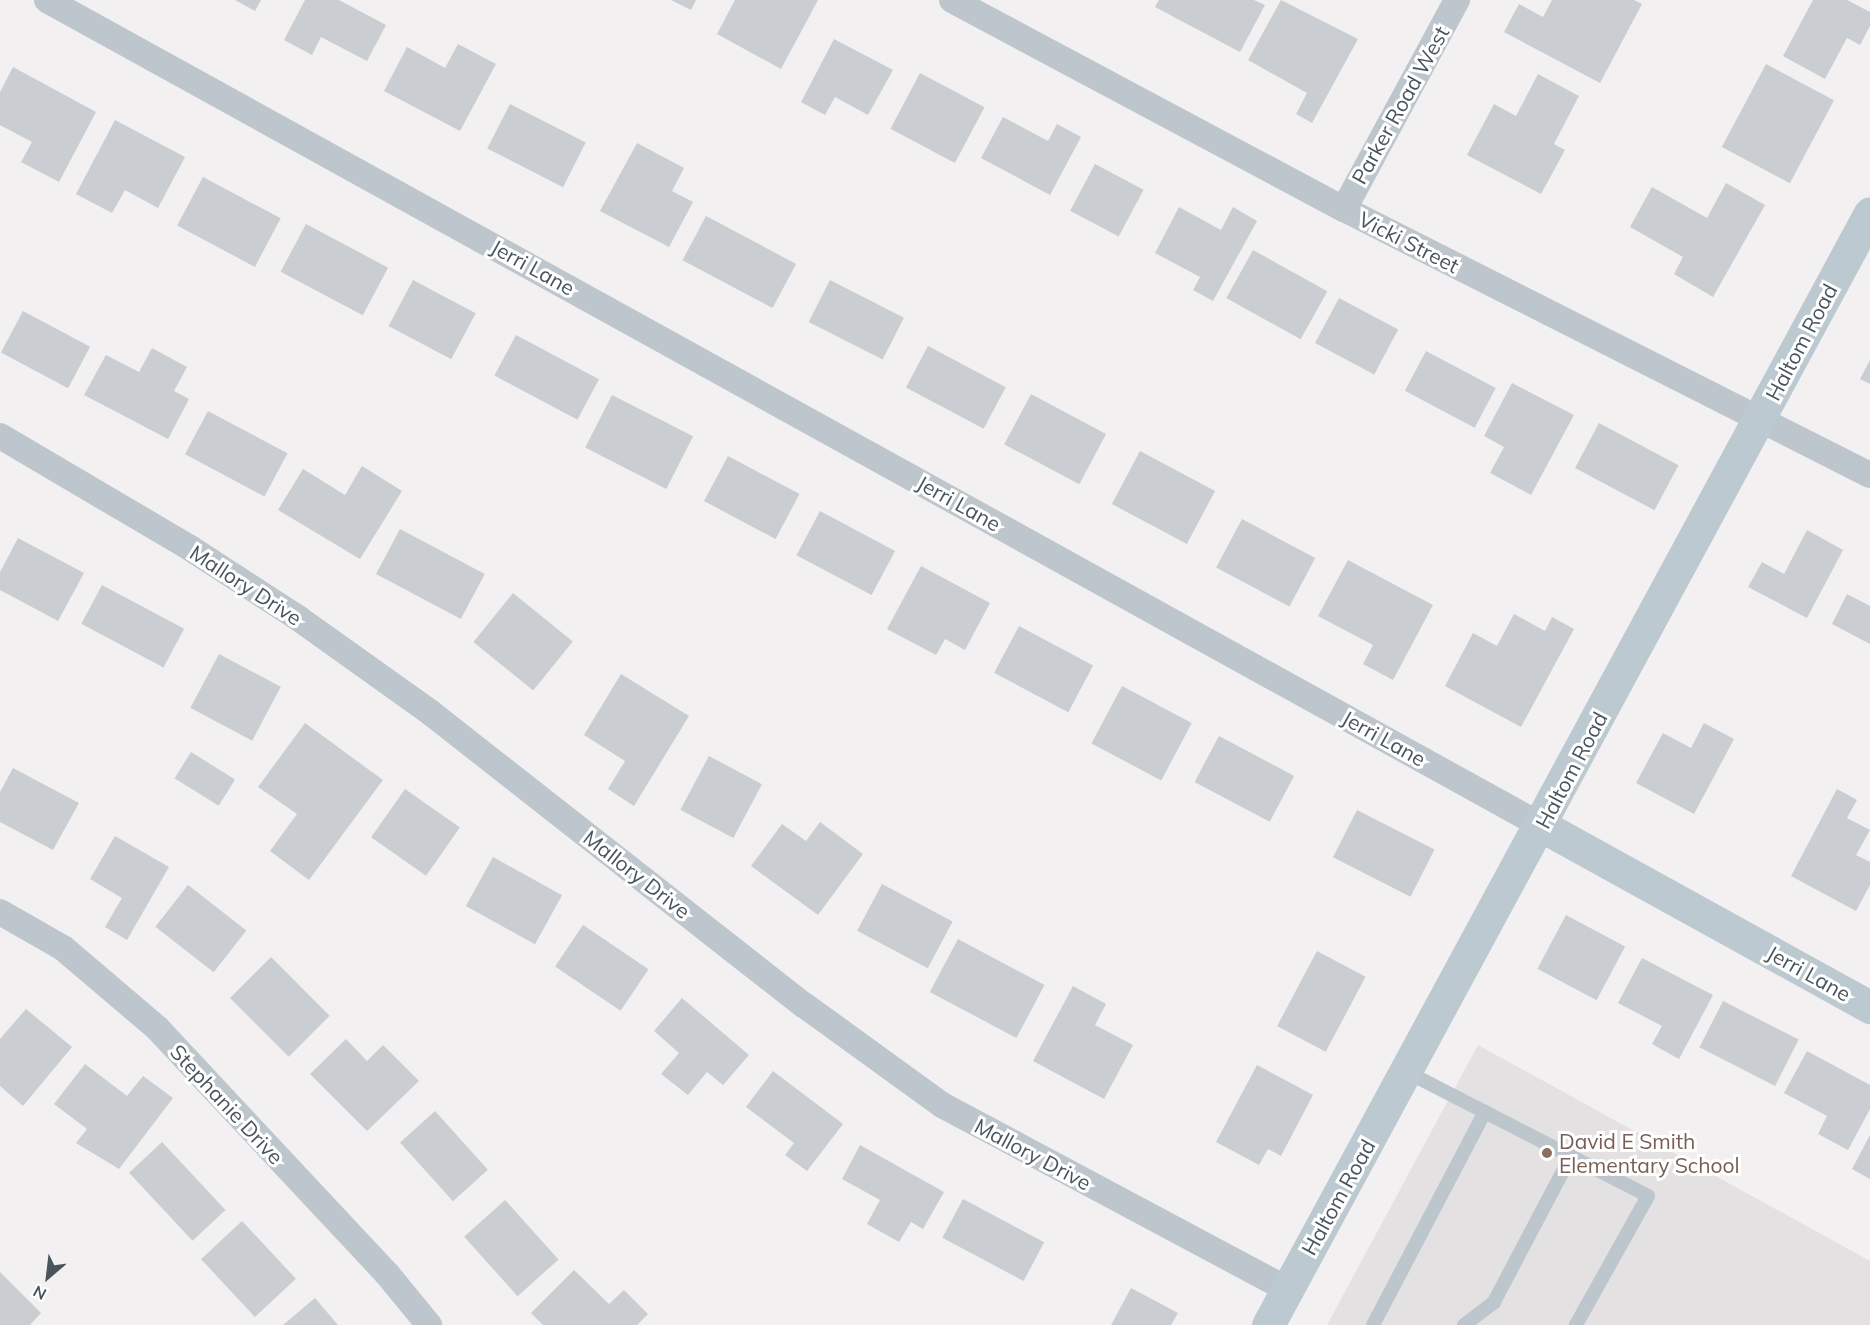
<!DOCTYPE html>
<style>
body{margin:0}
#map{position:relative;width:1870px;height:1325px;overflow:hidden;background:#f2f0f0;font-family:Mulish,sans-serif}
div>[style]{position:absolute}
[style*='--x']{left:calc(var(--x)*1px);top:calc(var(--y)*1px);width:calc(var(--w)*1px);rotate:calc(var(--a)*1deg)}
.education>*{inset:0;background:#e3e1e2}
.building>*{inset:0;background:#caced2;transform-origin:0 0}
.lane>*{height:14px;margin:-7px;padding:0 7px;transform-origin:7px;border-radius:7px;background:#bcc6cc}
.street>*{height:26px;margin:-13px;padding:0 13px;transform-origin:13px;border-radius:13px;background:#bcc6cc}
.secondary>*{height:33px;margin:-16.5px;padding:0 16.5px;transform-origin:16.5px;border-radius:16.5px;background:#bcc9d1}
.dots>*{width:16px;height:16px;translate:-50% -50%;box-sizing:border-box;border:3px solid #fff;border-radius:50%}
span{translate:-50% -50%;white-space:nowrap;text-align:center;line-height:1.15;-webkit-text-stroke:6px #fff;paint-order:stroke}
.street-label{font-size:21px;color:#48555d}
.education-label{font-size:21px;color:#785e54}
.left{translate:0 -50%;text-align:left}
.north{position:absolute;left:18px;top:1247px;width:60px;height:60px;-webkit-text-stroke:4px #fff;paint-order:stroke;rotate:208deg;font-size:16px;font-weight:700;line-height:24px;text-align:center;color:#48555d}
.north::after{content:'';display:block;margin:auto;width:21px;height:27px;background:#48555d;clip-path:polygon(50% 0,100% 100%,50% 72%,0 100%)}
</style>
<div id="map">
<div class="education">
<div style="clip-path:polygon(1478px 1045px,1870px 1261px,1870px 1325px,1327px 1325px)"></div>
</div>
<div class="building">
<div style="clip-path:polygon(235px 0,261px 0,255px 11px)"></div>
<div style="clip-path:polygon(305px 0,339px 0,386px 25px,367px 61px,321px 37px,312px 55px,284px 40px)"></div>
<div style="clip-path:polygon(671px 0,696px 0,691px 10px)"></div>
<div style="clip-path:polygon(735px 0,818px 0,781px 69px,717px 34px)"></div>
<div style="clip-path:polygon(1159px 0,1254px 0,1265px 5px,1240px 52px,1155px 7px)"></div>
<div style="clip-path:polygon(1281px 0,1358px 39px,1312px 123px,1296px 114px,1307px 93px,1248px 60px)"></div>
<div style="clip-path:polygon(1552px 0,1634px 0,1642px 4px,1600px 83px,1504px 32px,1519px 4px,1543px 17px)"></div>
<div style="clip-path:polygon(1813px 0,1847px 0,1870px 12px,1870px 26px,1860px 45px,1847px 38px,1825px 79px,1783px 56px)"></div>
<div style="clip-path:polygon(834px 39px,893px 70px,868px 115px,835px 97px,825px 115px,801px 102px)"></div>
<div style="clip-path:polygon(458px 44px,496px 64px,460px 131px,384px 91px,407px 47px,445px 68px)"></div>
<div style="left:1766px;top:64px;width:77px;height:94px;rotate:28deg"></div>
<div style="clip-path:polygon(13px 67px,96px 112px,59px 182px,21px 162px,32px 142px,0 125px,0 92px)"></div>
<div style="left:920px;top:73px;width:73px;height:63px;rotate:28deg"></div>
<div style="clip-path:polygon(1538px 74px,1579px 96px,1554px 144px,1565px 150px,1541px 194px,1467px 155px,1494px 104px,1516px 116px)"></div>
<div style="left:510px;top:104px;width:85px;height:50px;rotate:27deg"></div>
<div style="clip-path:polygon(1003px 117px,1048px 141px,1057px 124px,1081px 137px,1050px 195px,981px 158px)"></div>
<div style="clip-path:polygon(115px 120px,185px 157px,158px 208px,125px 190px,112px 213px,76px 194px)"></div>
<div style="clip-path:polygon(637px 143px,684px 168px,672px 191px,693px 202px,669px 247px,600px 211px)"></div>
<div style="left:1095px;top:164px;width:55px;height:53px;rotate:28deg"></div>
<div style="left:203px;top:177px;width:88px;height:55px;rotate:28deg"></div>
<div style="clip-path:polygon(1726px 183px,1765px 205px,1713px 297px,1674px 274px,1683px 257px,1630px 227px,1652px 187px,1707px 218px)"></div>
<div style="clip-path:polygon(1179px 207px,1221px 230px,1233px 207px,1257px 221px,1213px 301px,1193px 290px,1200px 277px,1155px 253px)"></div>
<div style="left:706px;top:216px;width:102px;height:50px;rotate:28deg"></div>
<div style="left:306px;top:224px;width:93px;height:54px;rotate:28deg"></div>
<div style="left:1253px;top:250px;width:85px;height:55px;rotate:29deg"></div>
<div style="left:413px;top:280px;width:71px;height:52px;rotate:28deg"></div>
<div style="left:830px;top:280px;width:83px;height:47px;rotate:27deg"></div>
<div style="left:1339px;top:298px;width:67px;height:51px;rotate:28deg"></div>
<div style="left:23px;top:311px;width:76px;height:47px;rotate:28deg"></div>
<div style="left:516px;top:335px;width:94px;height:46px;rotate:28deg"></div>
<div style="left:928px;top:346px;width:88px;height:47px;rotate:28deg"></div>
<div style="clip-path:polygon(152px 348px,187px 367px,174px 391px,189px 399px,168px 439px,84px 395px,106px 355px,139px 372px)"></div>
<div style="left:1426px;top:351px;width:79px;height:45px;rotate:28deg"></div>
<div style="clip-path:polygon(1870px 360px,1870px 384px,1860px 379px)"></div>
<div style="clip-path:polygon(1512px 383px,1574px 415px,1531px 495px,1490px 473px,1504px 447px,1484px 436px)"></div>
<div style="left:1031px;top:394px;width:85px;height:57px;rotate:28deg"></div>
<div style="left:612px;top:395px;width:91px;height:59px;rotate:27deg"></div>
<div style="left:208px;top:411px;width:90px;height:49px;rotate:28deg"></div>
<div style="left:1599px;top:423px;width:90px;height:51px;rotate:28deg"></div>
<div style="left:1140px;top:451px;width:85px;height:60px;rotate:28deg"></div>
<div style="left:728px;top:456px;width:81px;height:51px;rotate:28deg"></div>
<div style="clip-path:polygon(362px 466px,402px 491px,360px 559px,278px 510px,303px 469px,345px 495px)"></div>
<div style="left:820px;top:511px;width:85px;height:50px;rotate:28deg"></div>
<div style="left:1242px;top:519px;width:83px;height:55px;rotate:28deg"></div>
<div style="left:400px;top:529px;width:96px;height:51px;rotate:28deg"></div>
<div style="clip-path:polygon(1807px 530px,1843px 550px,1807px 618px,1748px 587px,1762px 562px,1784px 574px)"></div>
<div style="clip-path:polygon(18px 538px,84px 573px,58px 621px,0 590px,0 572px)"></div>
<div style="clip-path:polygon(1348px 560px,1433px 605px,1393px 680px,1363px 664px,1373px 645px,1318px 616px)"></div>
<div style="clip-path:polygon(921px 566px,990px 603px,965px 650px,945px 639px,936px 655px,887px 629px)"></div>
<div style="left:102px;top:585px;width:93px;height:44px;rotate:28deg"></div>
<div style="left:513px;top:593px;width:77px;height:63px;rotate:39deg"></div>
<div style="clip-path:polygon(1847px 594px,1870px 606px,1870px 644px,1832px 624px)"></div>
<div style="clip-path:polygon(1514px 614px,1545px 631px,1552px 617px,1574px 629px,1521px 727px,1445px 686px,1473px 633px,1497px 646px)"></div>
<div style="left:1019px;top:626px;width:84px;height:53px;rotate:28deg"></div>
<div style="left:219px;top:654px;width:70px;height:61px;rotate:28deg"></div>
<div style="clip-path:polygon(621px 674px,689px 716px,634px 806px,608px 789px,625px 761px,584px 735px)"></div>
<div style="left:1122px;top:686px;width:79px;height:65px;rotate:28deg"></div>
<div style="clip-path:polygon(305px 723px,383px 780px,309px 880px,270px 851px,297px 814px,258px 787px)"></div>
<div style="clip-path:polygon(1704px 723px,1734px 739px,1694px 814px,1636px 783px,1663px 733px,1691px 748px)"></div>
<div style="left:1219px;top:736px;width:85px;height:52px;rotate:28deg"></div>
<div style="left:191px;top:752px;width:52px;height:31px;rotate:32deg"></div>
<div style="left:709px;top:756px;width:60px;height:61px;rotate:28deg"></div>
<div style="clip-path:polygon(13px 768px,79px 803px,53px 850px,0 822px,0 792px)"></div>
<div style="left:405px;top:789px;width:67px;height:59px;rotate:35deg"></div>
<div style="clip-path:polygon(1837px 789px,1857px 800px,1847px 818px,1870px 830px,1856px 855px,1870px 862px,1870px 885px,1856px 911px,1791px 876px)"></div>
<div style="left:1357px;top:810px;width:87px;height:53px;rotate:27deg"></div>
<div style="clip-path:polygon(820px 822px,863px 854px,818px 915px,751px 866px,782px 824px,806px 841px)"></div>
<div style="clip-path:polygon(115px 836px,169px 867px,127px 940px,105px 927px,122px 898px,90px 879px)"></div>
<div style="left:493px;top:857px;width:79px;height:56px;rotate:29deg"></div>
<div style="left:882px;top:884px;width:80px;height:53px;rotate:28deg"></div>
<div style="left:188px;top:885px;width:74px;height:53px;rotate:38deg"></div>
<div style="left:1566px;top:915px;width:67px;height:61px;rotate:28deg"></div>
<div style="left:583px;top:925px;width:79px;height:50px;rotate:34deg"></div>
<div style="left:958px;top:939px;width:98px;height:60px;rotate:28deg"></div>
<div style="left:1317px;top:951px;width:55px;height:85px;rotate:28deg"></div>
<div style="left:271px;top:957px;width:83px;height:58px;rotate:45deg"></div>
<div style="clip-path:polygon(1642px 958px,1713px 995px,1679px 1059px,1652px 1044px,1662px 1026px,1618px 1003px)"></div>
<div style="clip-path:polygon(1073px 986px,1106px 1004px,1095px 1025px,1133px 1045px,1104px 1099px,1033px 1061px)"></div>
<div style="clip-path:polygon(682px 998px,749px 1055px,723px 1085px,707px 1072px,688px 1095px,661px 1074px,679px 1053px,654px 1031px)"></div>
<div style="left:1723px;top:1001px;width:85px;height:52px;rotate:27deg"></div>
<div style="clip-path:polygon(26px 1009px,72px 1047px,23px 1106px,0 1086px,0 1039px)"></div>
<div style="clip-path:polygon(346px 1039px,367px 1061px,383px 1045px,419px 1081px,367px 1131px,310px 1074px)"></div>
<div style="clip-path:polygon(1807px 1051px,1870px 1085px,1870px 1109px,1848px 1150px,1818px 1134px,1827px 1116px,1784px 1093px)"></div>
<div style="clip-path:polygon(85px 1064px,127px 1096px,143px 1076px,173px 1098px,119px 1169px,76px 1143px,87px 1129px,54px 1104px)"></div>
<div style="clip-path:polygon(1257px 1065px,1313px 1095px,1281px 1156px,1268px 1149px,1259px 1165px,1216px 1142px)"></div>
<div style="clip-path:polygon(773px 1071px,843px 1124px,807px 1171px,785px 1155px,794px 1143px,746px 1107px)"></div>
<div style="left:435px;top:1111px;width:79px;height:47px;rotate:48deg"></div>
<div style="clip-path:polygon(1870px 1135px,1870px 1179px,1852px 1169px)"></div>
<div style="left:162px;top:1142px;width:93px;height:45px;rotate:47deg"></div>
<div style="clip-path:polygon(860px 1145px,944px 1192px,923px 1229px,911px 1222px,899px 1242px,867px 1224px,880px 1200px,842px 1179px)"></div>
<div style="left:963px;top:1199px;width:92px;height:44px;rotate:28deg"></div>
<div style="left:505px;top:1200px;width:80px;height:55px;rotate:48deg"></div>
<div style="left:242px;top:1221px;width:79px;height:56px;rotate:47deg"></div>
<div style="clip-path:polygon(574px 1270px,609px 1304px,624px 1290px,648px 1314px,637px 1325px,543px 1325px,531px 1313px)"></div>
<div style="clip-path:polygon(0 1272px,41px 1313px,30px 1325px,0 1325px)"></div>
<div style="clip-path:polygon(1131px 1288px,1178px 1313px,1171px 1325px,1111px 1325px)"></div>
<div style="clip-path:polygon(315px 1298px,338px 1325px,283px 1325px)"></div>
</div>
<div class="lane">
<div style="--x:1407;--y:1072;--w:271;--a:27.2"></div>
<div style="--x:1648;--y:1196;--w:148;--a:119.2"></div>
<div style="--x:1373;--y:1325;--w:241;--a:-62.3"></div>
<div style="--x:1464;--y:1325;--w:38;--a:-37"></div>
<div style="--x:1494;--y:1302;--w:165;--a:-62.2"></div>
</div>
<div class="street">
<div style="--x:47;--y:0;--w:1708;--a:28.92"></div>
<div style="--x:952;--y:0;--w:444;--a:28.1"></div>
<div style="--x:1344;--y:209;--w:589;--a:26.83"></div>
<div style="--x:1344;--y:209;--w:238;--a:-61.6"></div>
<div style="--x:0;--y:436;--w:221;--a:30.5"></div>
<div style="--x:190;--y:548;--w:129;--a:32.9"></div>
<div style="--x:298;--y:618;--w:163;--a:35.5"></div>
<div style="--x:431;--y:713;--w:474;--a:38.1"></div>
<div style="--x:804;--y:1005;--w:170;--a:35.9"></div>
<div style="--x:942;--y:1105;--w:391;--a:28.1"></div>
<div style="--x:0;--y:912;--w:73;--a:29.7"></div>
<div style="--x:63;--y:948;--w:123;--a:40.4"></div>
<div style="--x:157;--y:1028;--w:338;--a:46.9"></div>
<div style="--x:388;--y:1275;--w:65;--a:50.6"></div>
</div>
<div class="secondary">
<div style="--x:1542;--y:826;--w:375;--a:28.9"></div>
<div style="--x:1268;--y:1325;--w:1264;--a:-61.57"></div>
</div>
<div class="dots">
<div style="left:1547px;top:1153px;background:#8d6e63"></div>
</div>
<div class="street-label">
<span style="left:1400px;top:105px;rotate:-61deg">Parker Road West</span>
<span style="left:1409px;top:242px;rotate:27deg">Vicki Street</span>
<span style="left:533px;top:267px;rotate:29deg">Jerri Lane</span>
<span style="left:1801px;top:342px;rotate:-62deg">Haltom Road</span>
<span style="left:959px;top:503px;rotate:29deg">Jerri Lane</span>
<span style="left:246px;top:585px;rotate:33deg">Mallory Drive</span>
<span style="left:1384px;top:738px;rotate:29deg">Jerri Lane</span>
<span style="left:1571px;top:770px;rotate:-62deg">Haltom Road</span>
<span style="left:637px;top:874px;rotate:38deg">Mallory Drive</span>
<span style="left:1809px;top:973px;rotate:29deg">Jerri Lane</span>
<span style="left:227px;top:1104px;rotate:47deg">Stephanie Drive</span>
<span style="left:1033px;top:1154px;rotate:28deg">Mallory Drive</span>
<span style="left:1338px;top:1197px;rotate:-61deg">Haltom Road</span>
</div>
<div class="education-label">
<span class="left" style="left:1559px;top:1153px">David E Smith<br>Elementary School</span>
</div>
<div class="north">N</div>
</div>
